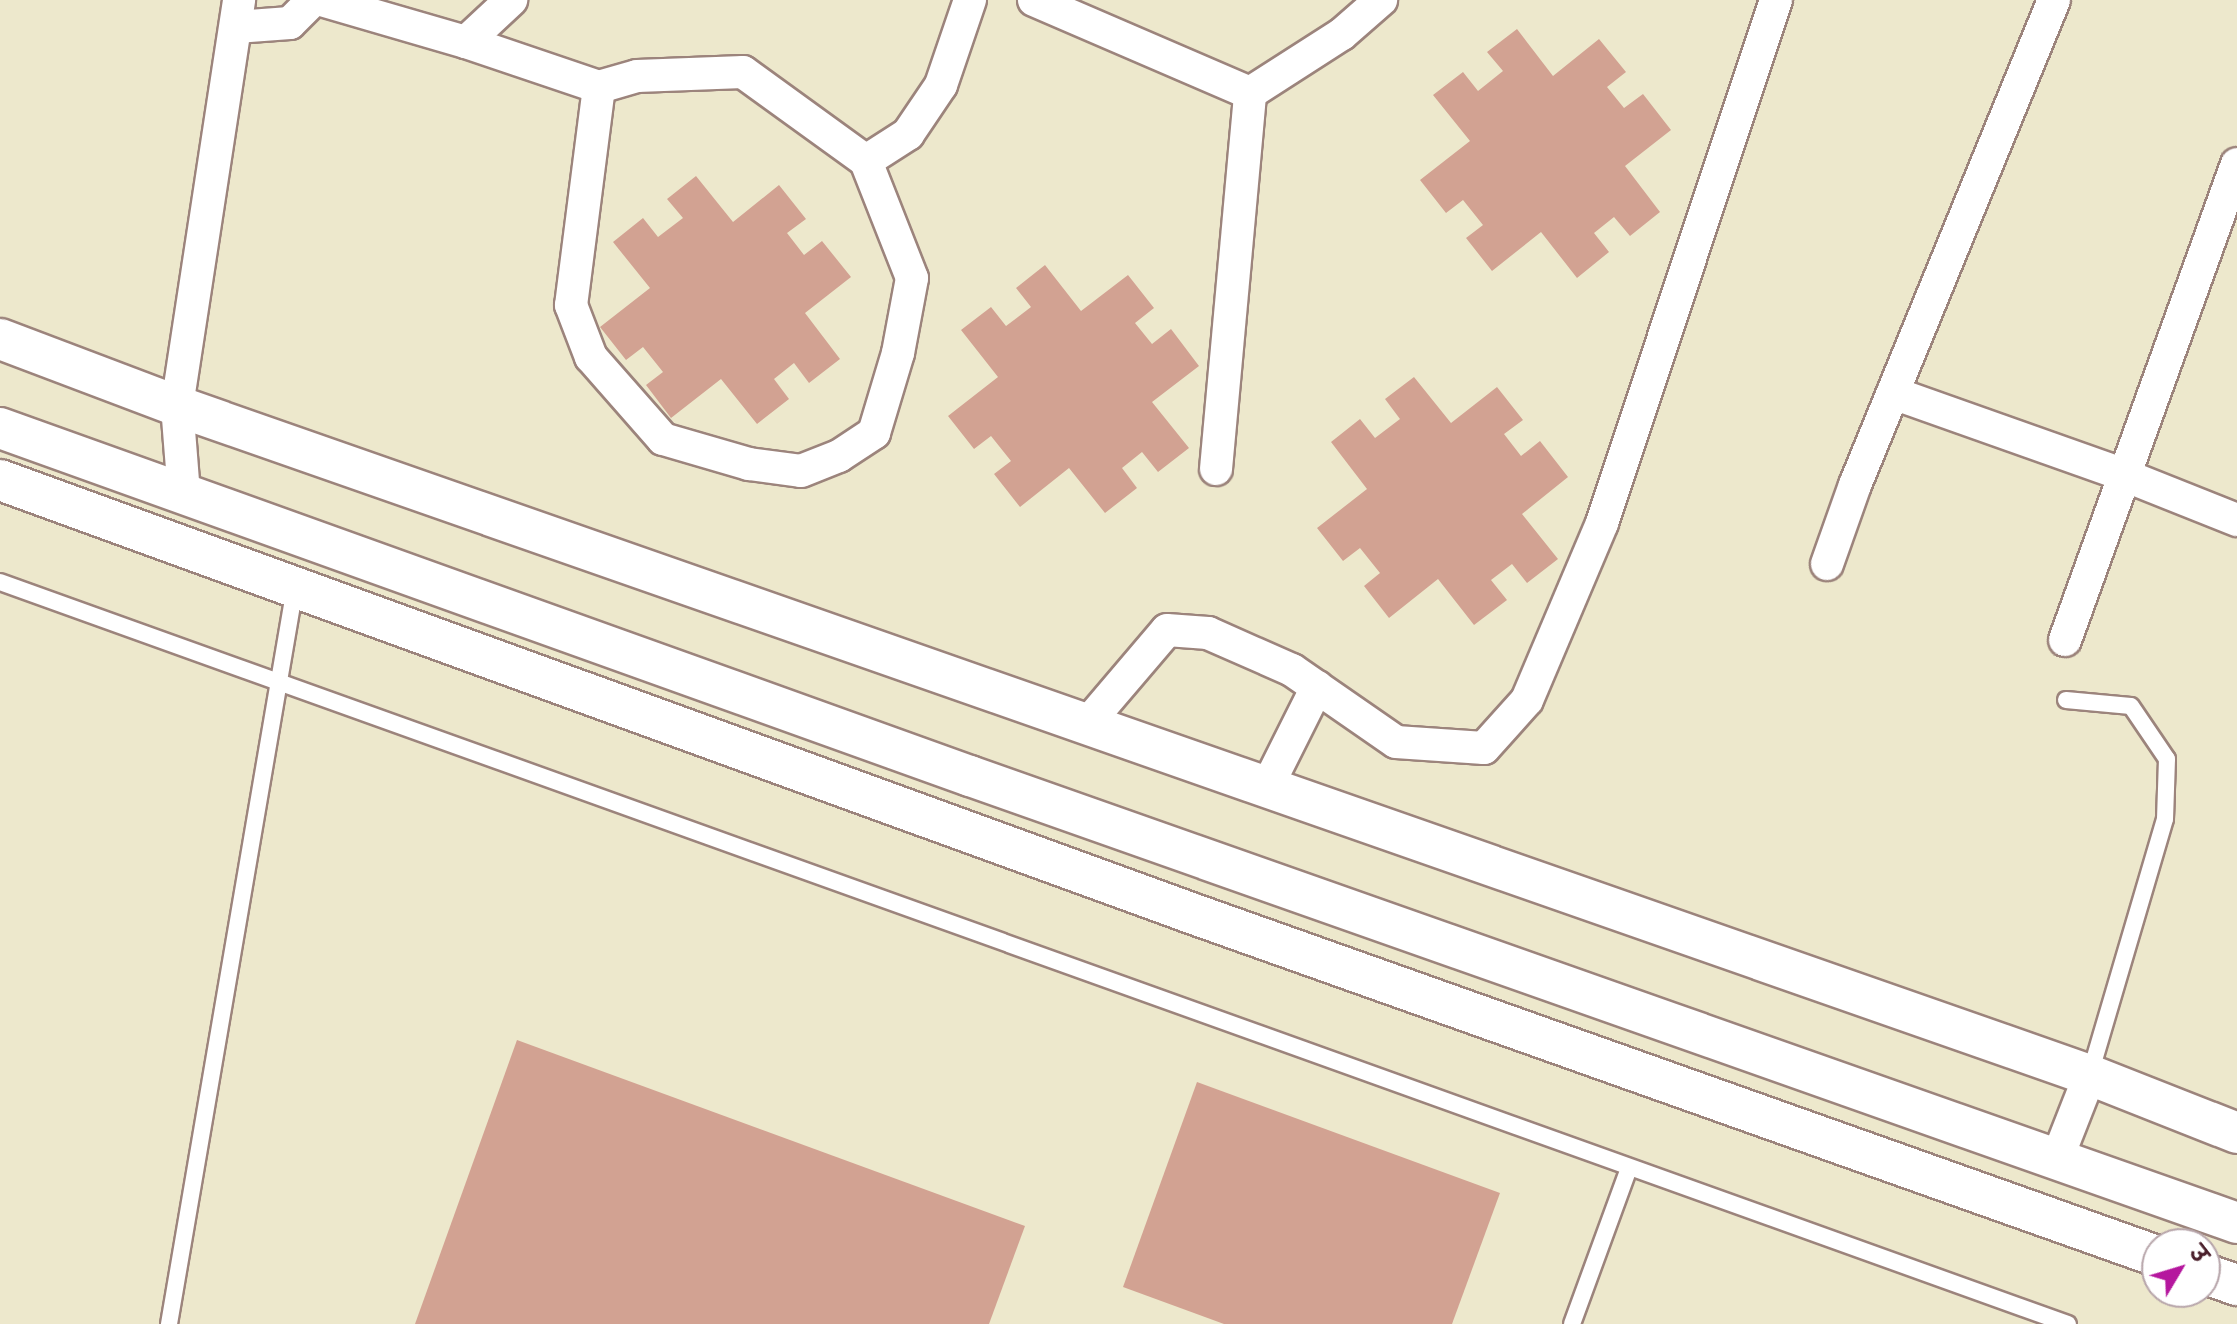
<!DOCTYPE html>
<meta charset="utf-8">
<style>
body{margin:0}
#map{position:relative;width:2237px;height:1324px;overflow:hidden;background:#ede8cc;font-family:Itim,"Playpen Sans Deva",sans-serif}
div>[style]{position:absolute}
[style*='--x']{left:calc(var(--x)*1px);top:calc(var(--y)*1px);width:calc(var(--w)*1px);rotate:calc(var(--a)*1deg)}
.building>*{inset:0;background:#d2a292}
.roads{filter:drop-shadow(2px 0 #9c847c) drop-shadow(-2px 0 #9c847c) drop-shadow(0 2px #9c847c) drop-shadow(0 -2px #9c847c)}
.service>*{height:16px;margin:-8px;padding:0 8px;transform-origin:8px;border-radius:8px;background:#fff}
.minor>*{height:32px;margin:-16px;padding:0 16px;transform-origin:16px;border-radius:16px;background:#fff}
.tertiary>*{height:40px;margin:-20px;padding:0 20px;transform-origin:20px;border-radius:20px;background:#fff}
span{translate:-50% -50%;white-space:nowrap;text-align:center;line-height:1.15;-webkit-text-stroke:8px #fff;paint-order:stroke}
.north{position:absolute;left:2141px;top:1228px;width:80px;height:80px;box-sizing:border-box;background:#fff;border:2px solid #b7a5aa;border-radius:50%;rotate:52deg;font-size:22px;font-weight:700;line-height:32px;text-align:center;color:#4a1f2b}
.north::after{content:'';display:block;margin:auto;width:28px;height:36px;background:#b5179e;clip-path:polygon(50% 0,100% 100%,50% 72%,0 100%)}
</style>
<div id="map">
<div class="building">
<div style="clip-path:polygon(1517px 29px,1553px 76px,1599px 39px,1626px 72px,1607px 87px,1624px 108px,1643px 94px,1671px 130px,1625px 166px,1660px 212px,1630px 236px,1614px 217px,1594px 233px,1609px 252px,1577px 278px,1541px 232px,1492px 271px,1466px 238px,1483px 225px,1463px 200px,1446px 213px,1420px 180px,1470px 141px,1433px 95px,1463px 72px,1478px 91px,1503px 71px,1487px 52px)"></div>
<div style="clip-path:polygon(696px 176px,733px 222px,779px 185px,806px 219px,787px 233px,804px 255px,822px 241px,851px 277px,805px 313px,840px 359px,809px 383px,794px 363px,774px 379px,789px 399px,757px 424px,721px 379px,671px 418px,646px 385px,663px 372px,643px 347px,626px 360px,600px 327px,650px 288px,613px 242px,643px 218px,658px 237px,683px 218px,667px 199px)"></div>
<div style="clip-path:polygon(1045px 265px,1081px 311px,1128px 275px,1154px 308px,1135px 323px,1152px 344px,1171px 329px,1199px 366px,1152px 402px,1189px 448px,1158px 472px,1142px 452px,1122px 468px,1137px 488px,1105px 513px,1069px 468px,1020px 507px,994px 474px,1011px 461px,991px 436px,974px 449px,948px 416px,998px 377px,961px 330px,991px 307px,1006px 326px,1031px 307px,1016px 288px)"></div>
<div style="clip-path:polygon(1414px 377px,1451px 423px,1497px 387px,1523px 420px,1504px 434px,1521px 456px,1540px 441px,1568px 477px,1522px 514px,1558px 559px,1527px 583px,1512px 564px,1491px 580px,1507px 600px,1474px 625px,1438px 579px,1389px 618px,1364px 586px,1380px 573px,1360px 548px,1343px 561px,1317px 528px,1367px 489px,1331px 442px,1360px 419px,1375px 438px,1400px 419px,1385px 399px)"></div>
<div style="clip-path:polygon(517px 1040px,1025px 1226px,989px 1324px,415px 1324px)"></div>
<div style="clip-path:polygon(1197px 1082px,1500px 1193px,1452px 1324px,1224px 1324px,1123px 1287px)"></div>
</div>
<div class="roads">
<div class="service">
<div style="--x:0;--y:582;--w:2197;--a:19.74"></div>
<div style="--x:2066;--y:700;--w:65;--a:5.3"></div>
<div style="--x:2131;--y:706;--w:64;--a:55.8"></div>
<div style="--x:2167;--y:759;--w:60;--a:91.9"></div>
<div style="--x:2165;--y:819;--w:266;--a:106.4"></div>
<div style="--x:169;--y:1324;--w:747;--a:-80.29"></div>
<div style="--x:1572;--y:1324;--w:166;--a:-69.9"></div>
</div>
<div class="minor">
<div style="--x:321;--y:0;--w:151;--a:16.2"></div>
<div style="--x:466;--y:42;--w:140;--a:18.7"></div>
<div style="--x:599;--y:87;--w:220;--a:97.3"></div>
<div style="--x:571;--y:305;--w:56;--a:69"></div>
<div style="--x:591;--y:357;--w:109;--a:48.7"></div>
<div style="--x:663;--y:439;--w:90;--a:16.2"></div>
<div style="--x:749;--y:464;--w:52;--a:7.7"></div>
<div style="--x:801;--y:471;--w:41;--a:-21.5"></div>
<div style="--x:839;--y:456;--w:42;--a:-33.3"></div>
<div style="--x:874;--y:433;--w:84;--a:-73.3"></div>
<div style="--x:898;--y:353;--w:76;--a:-79.4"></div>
<div style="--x:912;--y:278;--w:126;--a:-111.5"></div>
<div style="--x:866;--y:161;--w:50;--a:-32.7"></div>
<div style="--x:908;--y:134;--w:59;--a:-56"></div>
<div style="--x:941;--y:85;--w:90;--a:-71.2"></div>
<div style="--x:1034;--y:0;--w:235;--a:23.3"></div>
<div style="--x:1250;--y:93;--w:109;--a:-32.7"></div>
<div style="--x:1342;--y:34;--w:52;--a:-41.1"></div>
<div style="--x:236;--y:27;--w:54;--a:-4.2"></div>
<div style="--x:290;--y:23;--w:33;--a:-45"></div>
<div style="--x:466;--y:42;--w:62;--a:-43"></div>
<div style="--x:599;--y:87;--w:40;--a:-16"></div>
<div style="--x:637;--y:76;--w:106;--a:-2.2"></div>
<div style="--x:743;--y:72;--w:152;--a:35.9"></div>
<div style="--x:1893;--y:393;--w:245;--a:19.5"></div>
<div style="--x:2124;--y:475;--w:122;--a:21.7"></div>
<div style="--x:1216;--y:469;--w:378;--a:-84.8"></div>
<div style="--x:184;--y:494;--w:88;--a:-94.5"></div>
<div style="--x:177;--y:406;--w:411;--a:-81.3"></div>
<div style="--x:1827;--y:564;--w:84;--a:-70.5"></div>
<div style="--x:1855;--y:485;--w:524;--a:-67.69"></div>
<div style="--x:2065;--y:640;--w:506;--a:-70.13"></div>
<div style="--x:1087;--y:724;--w:123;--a:-49.6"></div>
<div style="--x:1167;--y:630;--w:41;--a:4.2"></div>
<div style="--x:1208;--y:633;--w:92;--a:23.8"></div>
<div style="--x:1292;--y:670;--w:126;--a:34.7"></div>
<div style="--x:1396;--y:742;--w:88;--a:3.9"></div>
<div style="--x:1484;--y:748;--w:64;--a:-48.1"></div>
<div style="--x:1527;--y:700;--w:192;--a:-67"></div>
<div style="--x:1602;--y:523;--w:551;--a:-71.6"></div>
<div style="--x:1267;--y:787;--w:112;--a:-63.4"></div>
<div style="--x:2057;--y:1159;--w:90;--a:-68.6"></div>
</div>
<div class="tertiary">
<div style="--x:0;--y:339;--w:189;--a:20.7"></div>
<div style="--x:177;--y:406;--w:2027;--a:19.28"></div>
<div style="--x:2090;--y:1075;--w:158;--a:21.5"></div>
<div style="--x:0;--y:428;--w:1031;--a:19.74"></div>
<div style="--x:970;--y:776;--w:1344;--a:19.43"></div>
<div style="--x:0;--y:480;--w:1264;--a:19.98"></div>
<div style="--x:1188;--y:912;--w:1028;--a:19.55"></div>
<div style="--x:2205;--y:1274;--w:34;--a:19"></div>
</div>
</div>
<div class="north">उ</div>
</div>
